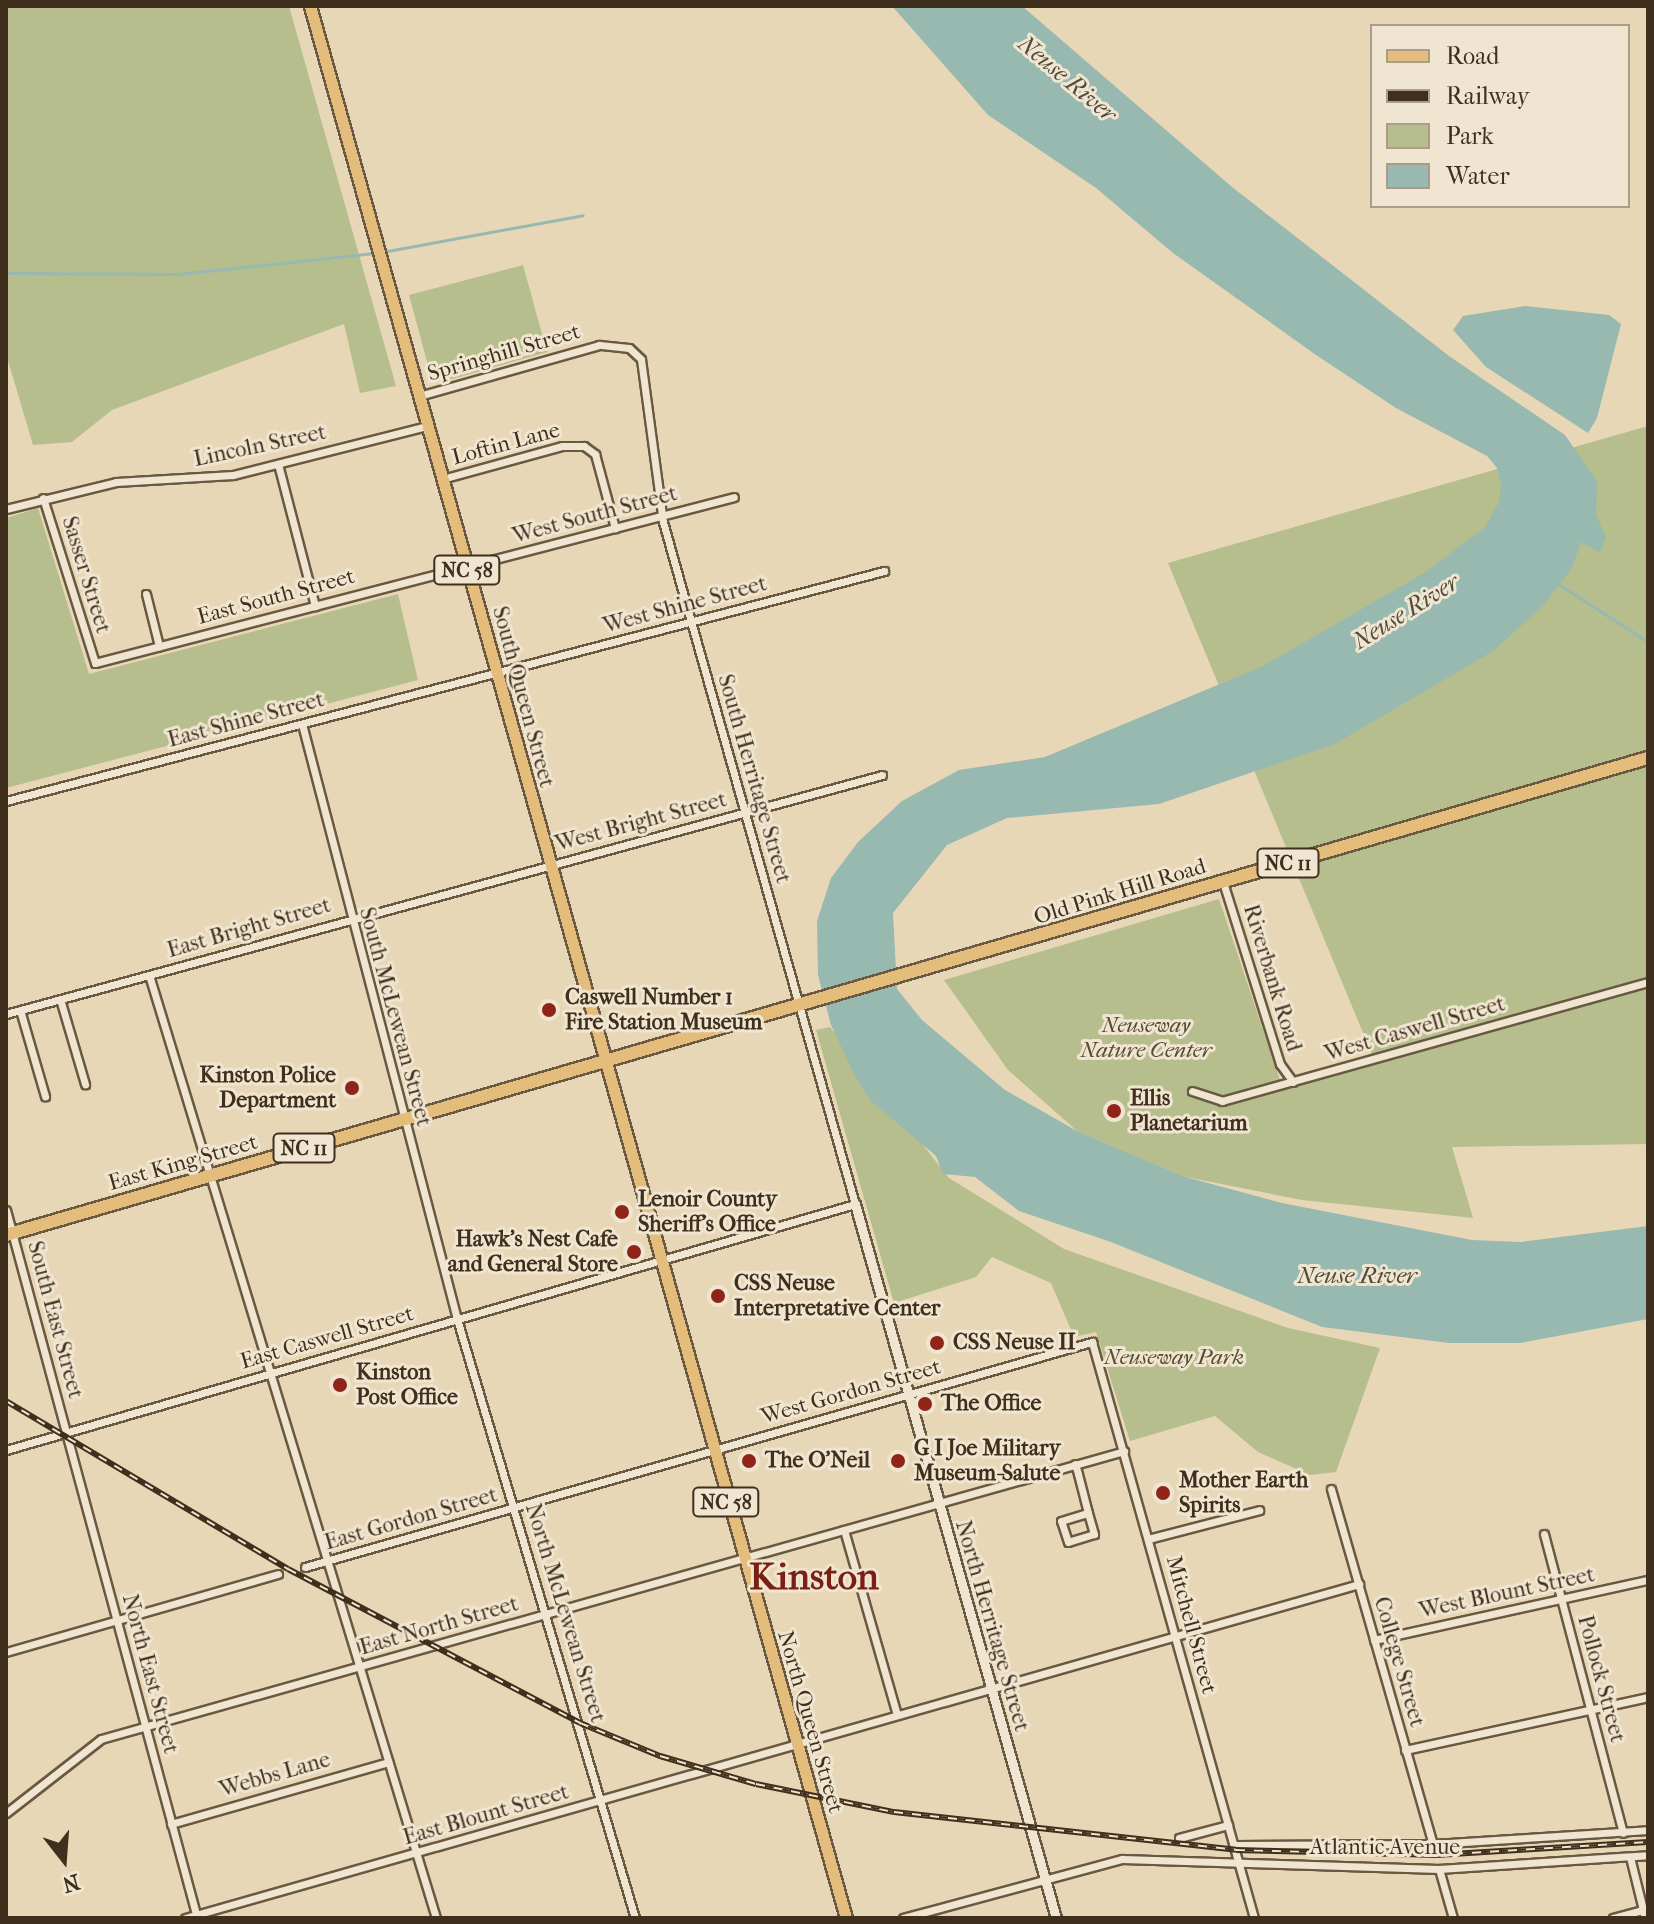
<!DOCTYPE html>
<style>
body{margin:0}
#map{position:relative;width:1654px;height:1924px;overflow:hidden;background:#e8d7b6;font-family:"IM FELL French Canon",serif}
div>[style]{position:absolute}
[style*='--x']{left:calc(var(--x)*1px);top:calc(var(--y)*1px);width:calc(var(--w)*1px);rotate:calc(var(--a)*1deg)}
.green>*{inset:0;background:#b6be8d}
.water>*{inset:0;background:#97b9b0}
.stream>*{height:3px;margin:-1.5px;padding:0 1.5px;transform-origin:1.5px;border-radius:1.5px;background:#97b9b0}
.roads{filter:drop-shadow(2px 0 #695942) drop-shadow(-2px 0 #695942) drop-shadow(0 2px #695942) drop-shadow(0 -2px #695942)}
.minor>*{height:7px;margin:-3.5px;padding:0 3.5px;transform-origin:3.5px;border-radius:3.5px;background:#f0e5d0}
.tertiary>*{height:9px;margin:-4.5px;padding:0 4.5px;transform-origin:4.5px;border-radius:4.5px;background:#f0e5d0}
.primary>*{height:11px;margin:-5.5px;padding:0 5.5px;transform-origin:5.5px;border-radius:5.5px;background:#e4bc7b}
.trunk>*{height:12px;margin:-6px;padding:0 6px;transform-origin:6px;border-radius:6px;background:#e4bc7b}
.rail>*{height:6px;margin-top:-3px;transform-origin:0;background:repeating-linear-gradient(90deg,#f0e5d0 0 9px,#3f2f1c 0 18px);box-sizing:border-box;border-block:2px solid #3f2f1c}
.dots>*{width:22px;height:22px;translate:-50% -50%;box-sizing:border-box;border:4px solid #f0e5d0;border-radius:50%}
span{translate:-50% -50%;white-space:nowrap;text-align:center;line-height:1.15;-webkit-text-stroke:6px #f0e5d0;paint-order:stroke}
.shield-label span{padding:2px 6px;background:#f0e5d0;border:2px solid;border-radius:6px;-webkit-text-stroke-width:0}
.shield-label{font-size:20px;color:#3f2f1c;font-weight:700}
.street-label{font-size:22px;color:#3f2f1c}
.poi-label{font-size:22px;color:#3f2f1c;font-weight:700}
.left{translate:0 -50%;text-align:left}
.right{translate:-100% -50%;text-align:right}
.park-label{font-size:22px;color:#574c33;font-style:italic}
.water-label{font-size:24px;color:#514b3a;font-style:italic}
.town-label{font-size:38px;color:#7a1f14;font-weight:700}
.frame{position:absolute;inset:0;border:8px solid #3f2f1c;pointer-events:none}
.legend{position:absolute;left:1370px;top:24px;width:260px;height:184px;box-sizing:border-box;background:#f0e5d0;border:2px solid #a99c88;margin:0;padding:10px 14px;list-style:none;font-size:24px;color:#3f2f1c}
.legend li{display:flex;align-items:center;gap:16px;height:40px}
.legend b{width:40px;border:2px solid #a99c88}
.north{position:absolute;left:24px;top:1820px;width:80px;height:80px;-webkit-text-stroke:6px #f0e5d0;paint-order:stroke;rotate:163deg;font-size:22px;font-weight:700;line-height:32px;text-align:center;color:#3f2f1c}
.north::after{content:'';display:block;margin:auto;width:28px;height:36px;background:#3f2f1c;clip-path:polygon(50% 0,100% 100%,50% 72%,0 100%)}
</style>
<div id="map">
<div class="green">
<div style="clip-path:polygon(6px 6px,289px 6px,396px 386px,360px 393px,344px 324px,112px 410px,72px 442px,33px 445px,6px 354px)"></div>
<div style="clip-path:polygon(523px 265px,547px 352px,445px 381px,432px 380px,409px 295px)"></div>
<div style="clip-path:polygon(1648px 426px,1648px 1144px,1452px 1147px,1473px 1218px,1302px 1200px,1181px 1176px,1077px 1131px,1008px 1070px,944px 980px,1219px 899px,1283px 1089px,1376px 1064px,1168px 563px)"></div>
<div style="clip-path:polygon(38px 508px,89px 674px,398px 594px,418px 680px,6px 788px,6px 518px)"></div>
<div style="clip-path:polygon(830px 1027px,949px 1178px,1064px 1249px,1288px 1328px,1380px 1348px,1336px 1472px,1310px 1475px,1258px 1452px,1215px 1416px,1130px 1441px,1096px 1332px,1074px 1337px,1051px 1283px,992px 1257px,976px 1277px,894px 1303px,816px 1030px)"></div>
</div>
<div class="water">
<div style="clip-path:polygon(892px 6px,1022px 6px,1232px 187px,1449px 356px,1565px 435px,1597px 481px,1596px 515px,1606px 537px,1600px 553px,1581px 542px,1572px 568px,1543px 606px,1493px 651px,1335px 744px,1159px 804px,1007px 818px,947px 845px,893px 913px,897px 989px,922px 1020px,1005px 1090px,1077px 1131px,1182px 1176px,1282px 1203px,1472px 1240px,1521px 1242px,1648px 1226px,1648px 1319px,1520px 1343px,1449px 1343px,1322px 1327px,1111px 1242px,1019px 1211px,975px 1177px,943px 1174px,936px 1156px,871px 1101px,854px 1074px,831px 1025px,818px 975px,817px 921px,831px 878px,858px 842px,902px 801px,959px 770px,1045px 757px,1263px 666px,1424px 573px,1485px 527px,1499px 502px,1501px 485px,1497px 468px,1487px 456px,1396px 408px,1316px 355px,1173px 253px,1096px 188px,988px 115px)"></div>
<div style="clip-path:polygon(1525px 306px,1609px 315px,1621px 324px,1597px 418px,1588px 433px,1486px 367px,1453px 330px,1463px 316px)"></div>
</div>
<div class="stream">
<div style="--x:382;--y:252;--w:204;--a:-10.4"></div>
<div style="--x:6;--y:273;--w:172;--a:0.3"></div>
<div style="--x:178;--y:274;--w:197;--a:-6.1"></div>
<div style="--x:1557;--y:583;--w:108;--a:33"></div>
</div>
<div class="roads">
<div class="minor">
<div style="--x:278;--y:464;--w:147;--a:75.4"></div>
<div style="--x:442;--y:479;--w:124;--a:-15.4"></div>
<div style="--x:562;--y:446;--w:22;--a:0"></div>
<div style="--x:584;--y:446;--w:14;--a:36"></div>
<div style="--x:595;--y:454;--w:77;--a:74.9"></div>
<div style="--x:43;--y:498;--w:173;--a:72.5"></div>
<div style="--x:95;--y:663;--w:660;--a:-14.56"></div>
<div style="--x:6;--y:509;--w:113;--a:-13.8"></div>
<div style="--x:116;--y:482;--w:117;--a:-3.4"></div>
<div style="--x:233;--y:475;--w:200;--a:-14.2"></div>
<div style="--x:146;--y:594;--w:54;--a:76"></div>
<div style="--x:302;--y:724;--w:615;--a:75.4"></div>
<div style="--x:457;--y:1319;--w:625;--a:73.45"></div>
<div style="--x:6;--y:801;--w:908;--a:-14.68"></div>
<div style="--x:1223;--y:882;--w:191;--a:72.6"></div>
<div style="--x:1280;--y:1064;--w:22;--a:54"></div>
<div style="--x:149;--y:975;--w:986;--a:73.07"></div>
<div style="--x:60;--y:999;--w:89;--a:73.6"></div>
<div style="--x:20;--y:1010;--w:90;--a:73.8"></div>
<div style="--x:6;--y:1014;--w:908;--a:-15.26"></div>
<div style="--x:1192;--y:1091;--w:32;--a:18"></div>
<div style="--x:1222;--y:1101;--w:442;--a:-15.6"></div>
<div style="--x:6;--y:1210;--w:733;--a:74.9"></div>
<div style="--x:6;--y:1450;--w:884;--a:-16.16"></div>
<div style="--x:855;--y:1204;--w:709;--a:-105.72"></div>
<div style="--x:663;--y:522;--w:164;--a:-97.7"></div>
<div style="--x:641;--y:359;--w:16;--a:-137"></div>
<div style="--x:629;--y:348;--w:30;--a:-174"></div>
<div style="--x:599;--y:345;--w:187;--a:164.2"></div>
<div style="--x:1075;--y:1464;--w:10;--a:73"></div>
<div style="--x:1078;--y:1474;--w:40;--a:75.6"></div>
<div style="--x:1088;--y:1513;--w:22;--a:74"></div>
<div style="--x:1094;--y:1534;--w:27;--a:163"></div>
<div style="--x:1068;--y:1542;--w:22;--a:-108"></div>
<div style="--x:1061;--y:1521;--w:28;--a:-17"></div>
<div style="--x:1331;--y:1489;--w:369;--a:74"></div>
<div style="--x:844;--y:1530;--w:192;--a:74"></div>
<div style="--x:1544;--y:1534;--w:309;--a:75.2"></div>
<div style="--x:1148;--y:1539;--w:115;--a:-14.6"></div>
<div style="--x:305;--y:1567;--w:819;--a:-15.96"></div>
<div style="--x:1092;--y:1342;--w:598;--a:74.29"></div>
<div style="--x:1374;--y:1640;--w:280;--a:-12.4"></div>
<div style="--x:6;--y:1652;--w:283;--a:-16"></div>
<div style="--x:1405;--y:1750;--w:249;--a:-12.3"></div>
<div style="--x:6;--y:1813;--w:120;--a:-37.9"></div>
<div style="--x:101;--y:1739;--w:1063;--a:-15.72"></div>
<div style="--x:171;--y:1824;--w:226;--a:-15.9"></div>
<div style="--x:1179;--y:1838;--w:51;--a:-14.9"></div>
<div style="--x:1234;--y:1845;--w:199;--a:-0.3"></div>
<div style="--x:1433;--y:1844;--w:215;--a:-3.7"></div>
<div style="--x:1630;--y:1857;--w:63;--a:76.2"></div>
<div style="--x:1439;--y:1869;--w:51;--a:74.1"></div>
<div style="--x:185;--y:1918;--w:1221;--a:-15.88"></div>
<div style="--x:903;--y:1918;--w:227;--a:-15.1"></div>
<div style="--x:1122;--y:1859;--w:317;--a:1.8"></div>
<div style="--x:1439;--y:1869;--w:209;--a:-3.8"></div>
<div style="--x:1613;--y:1918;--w:31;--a:-15"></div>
</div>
<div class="tertiary">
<div style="--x:855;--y:1204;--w:742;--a:74.28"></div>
</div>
<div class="primary">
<div style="--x:310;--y:6;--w:1986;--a:74.34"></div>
</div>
<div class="trunk">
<div style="--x:6;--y:1235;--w:1710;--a:-16.2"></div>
</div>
</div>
<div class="rail">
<div style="--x:6;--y:1401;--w:328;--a:30.8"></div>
<div style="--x:288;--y:1569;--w:330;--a:27.8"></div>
<div style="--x:580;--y:1723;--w:87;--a:22.4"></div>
<div style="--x:660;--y:1756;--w:100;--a:16.3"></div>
<div style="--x:756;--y:1784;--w:141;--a:11.5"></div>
<div style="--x:894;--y:1812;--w:344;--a:6.3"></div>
<div style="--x:1236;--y:1850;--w:200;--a:1.4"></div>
<div style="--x:1436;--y:1855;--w:212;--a:-3.5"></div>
</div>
<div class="dots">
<div style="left:549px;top:1010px;background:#8f2418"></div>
<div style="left:352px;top:1088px;background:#8f2418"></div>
<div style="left:1114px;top:1111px;background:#8f2418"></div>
<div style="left:622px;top:1212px;background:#8f2418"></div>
<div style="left:634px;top:1252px;background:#8f2418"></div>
<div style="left:718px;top:1296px;background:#8f2418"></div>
<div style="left:937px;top:1343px;background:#8f2418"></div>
<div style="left:340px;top:1385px;background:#8f2418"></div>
<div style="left:925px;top:1404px;background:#8f2418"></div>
<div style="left:749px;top:1461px;background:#8f2418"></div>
<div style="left:898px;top:1461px;background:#8f2418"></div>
<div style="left:1163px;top:1493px;background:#8f2418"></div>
</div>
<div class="shield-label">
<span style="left:467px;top:570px">NC 58</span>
<span style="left:1288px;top:863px">NC 11</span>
<span style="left:304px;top:1148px">NC 11</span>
<span style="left:726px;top:1502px">NC 58</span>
</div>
<div class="street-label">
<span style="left:504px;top:353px;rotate:-16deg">Springhill Street</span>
<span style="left:506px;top:444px;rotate:-15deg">Loftin Lane</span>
<span style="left:260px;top:446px;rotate:-12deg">Lincoln Street</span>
<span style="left:595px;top:515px;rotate:-15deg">West South Street</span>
<span style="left:86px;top:575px;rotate:73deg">Sasser Street</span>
<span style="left:276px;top:597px;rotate:-15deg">East South Street</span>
<span style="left:685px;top:605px;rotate:-15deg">West Shine Street</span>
<span style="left:523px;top:697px;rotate:75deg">South Queen Street</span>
<span style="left:246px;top:720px;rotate:-15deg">East Shine Street</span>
<span style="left:754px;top:779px;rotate:74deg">South Herritage Street</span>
<span style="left:641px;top:822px;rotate:-15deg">West Bright Street</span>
<span style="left:1120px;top:892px;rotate:-17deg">Old Pink Hill Road</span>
<span style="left:249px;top:928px;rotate:-16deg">East Bright Street</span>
<span style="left:1272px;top:978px;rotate:73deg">Riverbank Road</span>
<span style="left:395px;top:1017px;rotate:75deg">South McLewean Street</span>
<span style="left:1415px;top:1029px;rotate:-16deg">West Caswell Street</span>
<span style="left:183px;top:1163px;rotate:-16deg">East King Street</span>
<span style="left:55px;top:1320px;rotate:75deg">South East Street</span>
<span style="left:327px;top:1338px;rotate:-16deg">East Caswell Street</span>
<span style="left:851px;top:1392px;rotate:-16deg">West Gordon Street</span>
<span style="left:411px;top:1519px;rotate:-16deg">East Gordon Street</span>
<span style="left:1507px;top:1593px;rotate:-12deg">West Blount Street</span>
<span style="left:565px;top:1613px;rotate:73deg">North McLewean Street</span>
<span style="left:1191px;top:1625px;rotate:75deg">Mitchell Street</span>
<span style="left:439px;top:1626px;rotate:-16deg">East North Street</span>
<span style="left:992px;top:1626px;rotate:74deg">North Herritage Street</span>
<span style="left:1399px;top:1662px;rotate:74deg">College Street</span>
<span style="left:150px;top:1674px;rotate:75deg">North East Street</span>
<span style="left:1601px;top:1679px;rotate:75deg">Pollock Street</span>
<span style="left:810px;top:1722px;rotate:74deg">North Queen Street</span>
<span style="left:275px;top:1775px;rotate:-16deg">Webbs Lane</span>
<span style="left:486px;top:1815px;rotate:-16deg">East Blount Street</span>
<span style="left:1385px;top:1848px">Atlantic Avenue</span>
</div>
<div class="poi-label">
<span class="left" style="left:565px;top:1010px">Caswell Number 1<br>Fire Station Museum</span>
<span class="right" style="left:336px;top:1088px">Kinston Police<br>Department</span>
<span class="left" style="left:1130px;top:1111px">Ellis<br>Planetarium</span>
<span class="left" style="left:638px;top:1212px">Lenoir County<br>Sheriff's Office</span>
<span class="right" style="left:618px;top:1252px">Hawk's Nest Cafe<br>and General Store</span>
<span class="left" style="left:734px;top:1296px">CSS Neuse<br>Interpretative Center</span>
<span class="left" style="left:953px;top:1343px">CSS Neuse II</span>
<span class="left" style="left:356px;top:1385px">Kinston<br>Post Office</span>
<span class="left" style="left:941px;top:1404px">The Office</span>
<span class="left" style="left:914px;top:1461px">G I Joe Military<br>Museum-Salute</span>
<span class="left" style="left:765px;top:1461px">The O'Neil</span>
<span class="left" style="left:1179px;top:1493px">Mother Earth<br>Spirits</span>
</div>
<div class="park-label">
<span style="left:1146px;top:1038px">Neuseway<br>Nature Center</span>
<span style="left:1174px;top:1358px">Neuseway Park</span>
</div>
<div class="water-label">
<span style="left:1067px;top:79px;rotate:40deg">Neuse River</span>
<span style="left:1406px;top:612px;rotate:-32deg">Neuse River</span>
<span style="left:1357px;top:1276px">Neuse River</span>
</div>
<div class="town-label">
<span style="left:814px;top:1577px">Kinston</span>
</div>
<div class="frame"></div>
<ul class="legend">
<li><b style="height:10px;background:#e4bc7b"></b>Road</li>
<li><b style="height:10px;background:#3f2f1c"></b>Railway</li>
<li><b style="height:22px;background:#b6be8d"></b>Park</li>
<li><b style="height:22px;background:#97b9b0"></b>Water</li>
</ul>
<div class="north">N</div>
</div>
